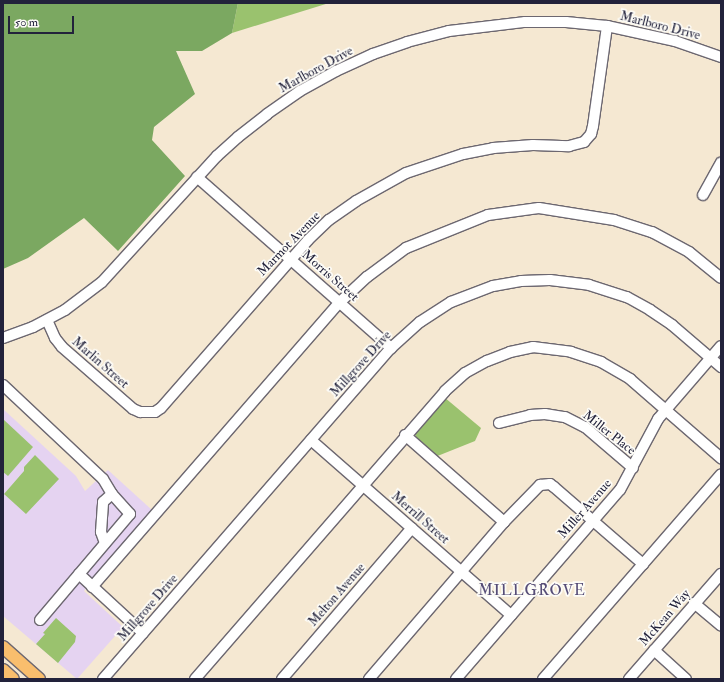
<!DOCTYPE html>
<style>
body{margin:0}
#map{position:relative;width:724px;height:682px;overflow:hidden;background:#f5e8d2;font-family:"IM FELL Double Pica",serif}
div>[style]{position:absolute}
[style*='--x']{left:calc(var(--x)*1px);top:calc(var(--y)*1px);width:calc(var(--w)*1px);rotate:calc(var(--a)*1deg)}
.built>*{inset:0;background:#e5d3f1}
.green>*{inset:0;background:#9ac26e}
.forest>*{inset:0;background:#7ba861}
.roads{filter:drop-shadow(1px 0 #6c6770) drop-shadow(-1px 0 #6c6770) drop-shadow(0 1px #6c6770) drop-shadow(0 -1px #6c6770)}
.minor>*{height:10px;margin:-5px;padding:0 5px;transform-origin:5px;border-radius:5px;background:#fff}
.major>*{height:12px;margin:-6px;padding:0 6px;transform-origin:6px;border-radius:6px;background:#f9be6d}
span{translate:-50% -50%;white-space:nowrap;text-align:center;line-height:1.15;-webkit-text-stroke:3.5px #fdfcf7;paint-order:stroke}
.street-label{font-size:13px;color:#22223b}
.quarter-label{font-size:15px;color:#564d77;letter-spacing:1px}
.frame{position:absolute;inset:0;border:4px solid #22223b;pointer-events:none}
.scale{position:absolute;left:8px;top:16px;width:66px;height:18px;box-sizing:border-box;border:2px solid #22223b;border-top:0;padding-left:5px;font-size:12px;line-height:14px;white-space:nowrap;color:#22223b;-webkit-text-stroke:3px #fdfcf7;paint-order:stroke}
</style>
<div id="map">
<div class="built">
<div style="clip-path:polygon(3px 409px,76px 476px,85px 491px,108px 470px,152px 510px,84px 591px,123px 627px,77px 679px,3px 616px)"></div>
</div>
<div class="green">
<div style="clip-path:polygon(238px 3px,329px 3px,232px 33px)"></div>
<div style="clip-path:polygon(444px 397px,481px 428px,475px 441px,435px 457px,417px 441px,415px 434px,417px 428px)"></div>
<div style="clip-path:polygon(3px 419px,33px 447px,8px 476px,3px 472px)"></div>
<div style="clip-path:polygon(35px 455px,59px 479px,26px 514px,4px 494px,24px 471px,24px 467px)"></div>
<div style="clip-path:polygon(56px 618px,76px 636px,75px 642px,58px 663px,36px 644px,45px 634px,43px 633px)"></div>
</div>
<div class="forest">
<div style="clip-path:polygon(3px 3px,238px 3px,232px 33px,202px 51px,176px 51px,195px 94px,154px 127px,152px 140px,185px 176px,118px 251px,84px 218px,28px 258px,3px 269px)"></div>
</div>
<div class="roads">
<div class="minor">
<div style="--x:197;--y:177;--w:259;--a:41.4"></div>
<div style="--x:703;--y:195;--w:37;--a:-61"></div>
<div style="--x:47;--y:320;--w:20;--a:66"></div>
<div style="--x:55;--y:338;--w:11;--a:52"></div>
<div style="--x:62;--y:347;--w:94;--a:41.1"></div>
<div style="--x:133;--y:409;--w:8;--a:23"></div>
<div style="--x:140;--y:412;--w:15;--a:0"></div>
<div style="--x:155;--y:412;--w:7;--a:-34"></div>
<div style="--x:161;--y:408;--w:223;--a:-48.8"></div>
<div style="--x:308;--y:240;--w:29;--a:-44"></div>
<div style="--x:329;--y:220;--w:33;--a:-35"></div>
<div style="--x:356;--y:201;--w:57;--a:-29.2"></div>
<div style="--x:406;--y:173;--w:60;--a:-18.4"></div>
<div style="--x:463;--y:154;--w:31;--a:-11"></div>
<div style="--x:493;--y:148;--w:40;--a:-4.3"></div>
<div style="--x:533;--y:145;--w:36;--a:2"></div>
<div style="--x:569;--y:146;--w:16;--a:-15"></div>
<div style="--x:584;--y:142;--w:11;--a:-49"></div>
<div style="--x:591;--y:134;--w:8;--a:-76"></div>
<div style="--x:593;--y:126;--w:101;--a:-82"></div>
<div style="--x:3;--y:338;--w:32;--a:-20"></div>
<div style="--x:33;--y:327;--w:36;--a:-28"></div>
<div style="--x:65;--y:310;--w:46;--a:-37.1"></div>
<div style="--x:102;--y:282;--w:171;--a:-47.6"></div>
<div style="--x:217;--y:156;--w:28;--a:-42"></div>
<div style="--x:238;--y:137;--w:37;--a:-38"></div>
<div style="--x:267;--y:114;--w:40;--a:-34.9"></div>
<div style="--x:300;--y:91;--w:41;--a:-29.1"></div>
<div style="--x:336;--y:71;--w:41;--a:-24.7"></div>
<div style="--x:373;--y:54;--w:36;--a:-19"></div>
<div style="--x:407;--y:42;--w:43;--a:-14.7"></div>
<div style="--x:449;--y:31;--w:77;--a:-6.8"></div>
<div style="--x:525;--y:22;--w:41;--a:0"></div>
<div style="--x:566;--y:22;--w:41;--a:5.6"></div>
<div style="--x:607;--y:26;--w:70;--a:12.4"></div>
<div style="--x:675;--y:41;--w:49;--a:19.2"></div>
<div style="--x:3;--y:385;--w:137;--a:43.2"></div>
<div style="--x:103;--y:479;--w:17;--a:59"></div>
<div style="--x:112;--y:494;--w:27;--a:48"></div>
<div style="--x:130;--y:514;--w:139;--a:130.3"></div>
<div style="--x:499;--y:423;--w:32;--a:-14"></div>
<div style="--x:530;--y:415;--w:15;--a:-4"></div>
<div style="--x:545;--y:414;--w:20;--a:9"></div>
<div style="--x:565;--y:417;--w:22;--a:27"></div>
<div style="--x:585;--y:427;--w:63;--a:40.5"></div>
<div style="--x:405;--y:435;--w:132;--a:41.3"></div>
<div style="--x:311;--y:440;--w:266;--a:41.2"></div>
<div style="--x:105;--y:543;--w:12;--a:-110"></div>
<div style="--x:101;--y:532;--w:30;--a:-86"></div>
<div style="--x:103;--y:502;--w:12;--a:-42"></div>
<div style="--x:79;--y:574;--w:87;--a:42.7"></div>
<div style="--x:92;--y:587;--w:378;--a:-49"></div>
<div style="--x:340;--y:302;--w:37;--a:-43"></div>
<div style="--x:367;--y:277;--w:49;--a:-36.6"></div>
<div style="--x:406;--y:248;--w:88;--a:-21.9"></div>
<div style="--x:488;--y:215;--w:51;--a:-7.8"></div>
<div style="--x:539;--y:208;--w:76;--a:9.1"></div>
<div style="--x:614;--y:220;--w:40;--a:18"></div>
<div style="--x:652;--y:232;--w:42;--a:28.4"></div>
<div style="--x:689;--y:252;--w:41;--a:39.1"></div>
<div style="--x:694;--y:603;--w:35;--a:40"></div>
<div style="--x:654;--y:650;--w:43;--a:42.2"></div>
<div style="--x:103;--y:679;--w:439;--a:-49"></div>
<div style="--x:391;--y:348;--w:39;--a:-42"></div>
<div style="--x:420;--y:322;--w:37;--a:-33"></div>
<div style="--x:451;--y:302;--w:45;--a:-20.9"></div>
<div style="--x:493;--y:286;--w:28;--a:-10"></div>
<div style="--x:521;--y:281;--w:29;--a:-2"></div>
<div style="--x:550;--y:280;--w:39;--a:7"></div>
<div style="--x:589;--y:285;--w:40;--a:18"></div>
<div style="--x:627;--y:297;--w:26;--a:29"></div>
<div style="--x:650;--y:310;--w:27;--a:34"></div>
<div style="--x:672;--y:325;--w:65;--a:40.6"></div>
<div style="--x:195;--y:679;--w:381;--a:-49"></div>
<div style="--x:445;--y:391;--w:27;--a:-42"></div>
<div style="--x:465;--y:373;--w:25;--a:-29"></div>
<div style="--x:487;--y:361;--w:25;--a:-21"></div>
<div style="--x:510;--y:352;--w:24;--a:-12"></div>
<div style="--x:533;--y:347;--w:38;--a:7"></div>
<div style="--x:571;--y:352;--w:32;--a:18"></div>
<div style="--x:601;--y:362;--w:34;--a:30"></div>
<div style="--x:630;--y:379;--w:121;--a:41"></div>
<div style="--x:282;--y:679;--w:199;--a:-49.3"></div>
<div style="--x:369;--y:679;--w:207;--a:-49.3"></div>
<div style="--x:504;--y:522;--w:52;--a:-45.8"></div>
<div style="--x:540;--y:485;--w:10;--a:-6"></div>
<div style="--x:550;--y:484;--w:5;--a:37"></div>
<div style="--x:554;--y:487;--w:118;--a:40.9"></div>
<div style="--x:456;--y:679;--w:250;--a:-49.1"></div>
<div style="--x:620;--y:490;--w:81;--a:-61.8"></div>
<div style="--x:658;--y:419;--w:96;--a:-49.2"></div>
<div style="--x:543;--y:679;--w:271;--a:-49"></div>
<div style="--x:629;--y:679;--w:140;--a:-48.8"></div>
</div>
<div class="major">
<div style="--x:3;--y:647;--w:48;--a:41.6"></div>
<div style="--x:3;--y:670;--w:13;--a:42"></div>
</div>
</div>
<div class="street-label">
<span style="left:660px;top:26px;rotate:14deg">Marlboro Drive</span>
<span style="left:316px;top:70px;rotate:-29deg">Marlboro Drive</span>
<span style="left:289px;top:244px;rotate:-46deg">Marmot Avenue</span>
<span style="left:330px;top:276px;rotate:41deg">Morris Street</span>
<span style="left:100px;top:363px;rotate:41deg">Marlin Street</span>
<span style="left:361px;top:364px;rotate:-48deg">Millgrove Drive</span>
<span style="left:609px;top:433px;rotate:38deg">Miller Place</span>
<span style="left:585px;top:509px;rotate:-49deg">Miller Avenue</span>
<span style="left:420px;top:518px;rotate:41deg">Merrill Street</span>
<span style="left:337px;top:595px;rotate:-49deg">Melton Avenue</span>
<span style="left:148px;top:608px;rotate:-49deg">Millgrove Drive</span>
<span style="left:665px;top:618px;rotate:-49deg">McKean Way</span>
</div>
<div class="quarter-label">
<span style="left:532px;top:591px">MILLGROVE</span>
</div>
<div class="frame"></div>
<div class="scale">50 m</div>
</div>
